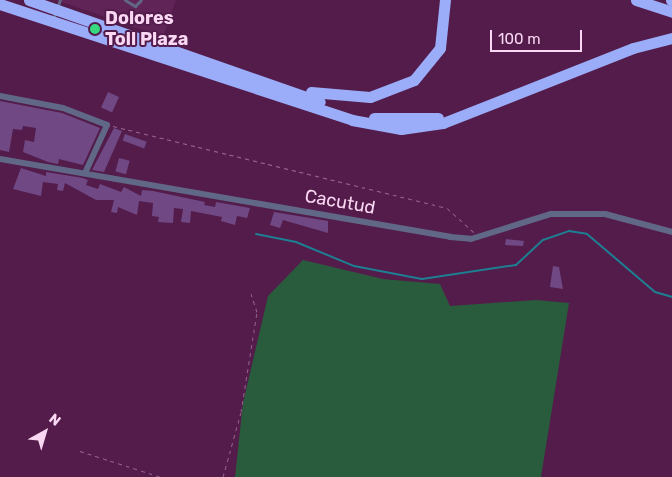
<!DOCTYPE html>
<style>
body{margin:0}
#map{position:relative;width:672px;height:477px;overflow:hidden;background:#531c4b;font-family:Rubik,sans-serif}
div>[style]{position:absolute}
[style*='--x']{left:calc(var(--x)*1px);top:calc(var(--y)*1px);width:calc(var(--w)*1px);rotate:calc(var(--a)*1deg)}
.built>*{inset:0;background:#612457}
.green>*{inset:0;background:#295c3c}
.stream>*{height:2px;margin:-1px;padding:0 1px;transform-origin:1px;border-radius:1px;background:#1e7f92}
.building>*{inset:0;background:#704884;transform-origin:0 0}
.path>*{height:1px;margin-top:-0.5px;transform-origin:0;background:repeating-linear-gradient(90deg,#93638b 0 4px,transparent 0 8px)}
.service>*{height:3px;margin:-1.5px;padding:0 1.5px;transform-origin:1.5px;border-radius:1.5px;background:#616887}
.minor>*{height:6px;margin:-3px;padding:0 3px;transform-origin:3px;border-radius:3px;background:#616887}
.motorway>*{height:11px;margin:-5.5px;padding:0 5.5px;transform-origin:5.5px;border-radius:5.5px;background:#9bacf8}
.dots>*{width:14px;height:14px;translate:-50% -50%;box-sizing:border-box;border:2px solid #531c4b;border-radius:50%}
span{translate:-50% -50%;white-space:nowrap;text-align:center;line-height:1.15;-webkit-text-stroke:4px #531c4b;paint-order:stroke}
.poi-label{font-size:18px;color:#fad7f2;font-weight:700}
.left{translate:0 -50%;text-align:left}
.street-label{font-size:18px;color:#fad7f2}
.north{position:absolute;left:20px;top:407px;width:50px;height:50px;-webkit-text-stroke:4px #531c4b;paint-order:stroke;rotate:39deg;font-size:14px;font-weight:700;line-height:20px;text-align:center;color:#fad7f2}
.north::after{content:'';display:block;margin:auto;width:18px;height:22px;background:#fad7f2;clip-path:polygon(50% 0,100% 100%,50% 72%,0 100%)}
.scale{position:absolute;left:490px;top:30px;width:92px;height:22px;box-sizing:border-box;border:2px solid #fad7f2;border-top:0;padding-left:6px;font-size:15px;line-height:18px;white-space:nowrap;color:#fad7f2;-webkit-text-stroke:4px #531c4b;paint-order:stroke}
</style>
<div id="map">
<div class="built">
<div style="clip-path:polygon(56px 0,176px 0,163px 37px)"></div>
</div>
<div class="green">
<div style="clip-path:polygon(303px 260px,383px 279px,440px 284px,450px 306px,536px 300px,569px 303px,541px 477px,235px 477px,243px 403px,268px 296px)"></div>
</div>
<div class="stream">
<div style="--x:256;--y:234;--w:41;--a:11.3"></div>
<div style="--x:296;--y:242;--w:63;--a:22.5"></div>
<div style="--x:354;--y:266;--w:69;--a:10.8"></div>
<div style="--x:422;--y:279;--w:95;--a:-8.5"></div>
<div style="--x:516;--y:265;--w:37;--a:-43"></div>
<div style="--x:543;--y:240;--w:28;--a:-19"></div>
<div style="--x:569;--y:231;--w:18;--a:9"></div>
<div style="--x:587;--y:234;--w:89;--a:40.5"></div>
<div style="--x:655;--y:292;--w:18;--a:16"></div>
</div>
<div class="building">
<div style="left:108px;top:92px;width:12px;height:17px;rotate:24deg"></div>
<div style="clip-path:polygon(0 101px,62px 113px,100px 128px,83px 165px,59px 159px,58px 164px,48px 162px,23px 152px,25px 140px,34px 142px,36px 128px,23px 126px,22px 130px,13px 129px,9px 152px,0 150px)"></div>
<div style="clip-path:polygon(114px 128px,122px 131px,104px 172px,92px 170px)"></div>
<div style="left:125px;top:134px;width:23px;height:7px;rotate:20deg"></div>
<div style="left:119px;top:158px;width:11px;height:14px;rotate:15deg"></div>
<div style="clip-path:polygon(21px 168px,46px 176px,46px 172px,83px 178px,88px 180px,86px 185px,98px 189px,100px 184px,121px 192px,124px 187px,141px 196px,142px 190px,153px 191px,205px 202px,204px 205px,215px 207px,216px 202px,250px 208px,247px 218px,237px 216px,235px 225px,221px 221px,222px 217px,191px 211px,190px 223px,181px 222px,183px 209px,174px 208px,173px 223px,158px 222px,159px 217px,152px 216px,153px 203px,139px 201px,137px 215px,118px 207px,117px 213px,111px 212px,114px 200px,96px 200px,65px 183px,63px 191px,57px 190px,58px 184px,43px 182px,41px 196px,13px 189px)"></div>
<div style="clip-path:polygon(274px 212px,328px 221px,328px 233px,283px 220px,280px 228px,270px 225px)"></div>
<div style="clip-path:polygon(506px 239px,524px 241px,523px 246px,505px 245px)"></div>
<div style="clip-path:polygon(553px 266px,559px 267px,563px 289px,550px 287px)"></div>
</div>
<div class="path">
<div style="--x:113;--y:126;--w:344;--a:13.8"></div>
<div style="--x:447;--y:208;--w:36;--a:42"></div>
<div style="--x:80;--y:451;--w:85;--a:17.8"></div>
<div style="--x:223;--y:477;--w:67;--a:-74.5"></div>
<div style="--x:241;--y:412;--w:101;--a:-80.9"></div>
<div style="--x:257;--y:312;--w:19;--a:-108"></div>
</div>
<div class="service">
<div style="--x:125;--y:0;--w:12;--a:31"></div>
<div style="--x:135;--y:6;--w:8;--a:-45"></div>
<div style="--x:53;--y:19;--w:20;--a:-70"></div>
</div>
<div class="minor">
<div style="--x:0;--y:96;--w:64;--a:10.8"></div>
<div style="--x:63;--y:108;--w:47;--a:21.1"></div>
<div style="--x:107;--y:125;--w:53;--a:114.6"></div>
<div style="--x:0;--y:159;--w:457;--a:9.8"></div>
<div style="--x:450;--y:237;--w:21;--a:5"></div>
<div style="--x:471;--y:239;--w:84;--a:-17.4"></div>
<div style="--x:551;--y:214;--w:54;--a:0"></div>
<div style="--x:605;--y:214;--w:69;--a:15"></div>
</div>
<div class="motorway">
<div style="--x:29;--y:0;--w:308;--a:19.3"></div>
<div style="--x:636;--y:0;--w:38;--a:18"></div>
<div style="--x:671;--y:0;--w:1;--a:0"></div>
<div style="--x:0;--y:4;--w:371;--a:18.2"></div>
<div style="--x:352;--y:120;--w:50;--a:10.4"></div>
<div style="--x:401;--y:129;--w:42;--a:-8.1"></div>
<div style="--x:443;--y:123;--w:204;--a:-21.5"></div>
<div style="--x:633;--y:48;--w:40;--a:-14.4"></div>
<div style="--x:311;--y:92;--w:59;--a:4.8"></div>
<div style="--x:370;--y:97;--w:47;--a:-21.1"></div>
<div style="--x:414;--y:80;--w:41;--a:-50.9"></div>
<div style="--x:440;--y:48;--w:48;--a:-84.1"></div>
<div style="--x:374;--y:118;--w:64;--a:0"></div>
</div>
<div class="dots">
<div style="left:95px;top:29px;background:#36d880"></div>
</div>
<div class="poi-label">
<span class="left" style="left:105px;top:29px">Dolores<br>Toll Plaza</span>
</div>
<div class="street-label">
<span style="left:340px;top:202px;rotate:10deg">Cacutud</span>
</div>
<div class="north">N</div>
<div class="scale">100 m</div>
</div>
